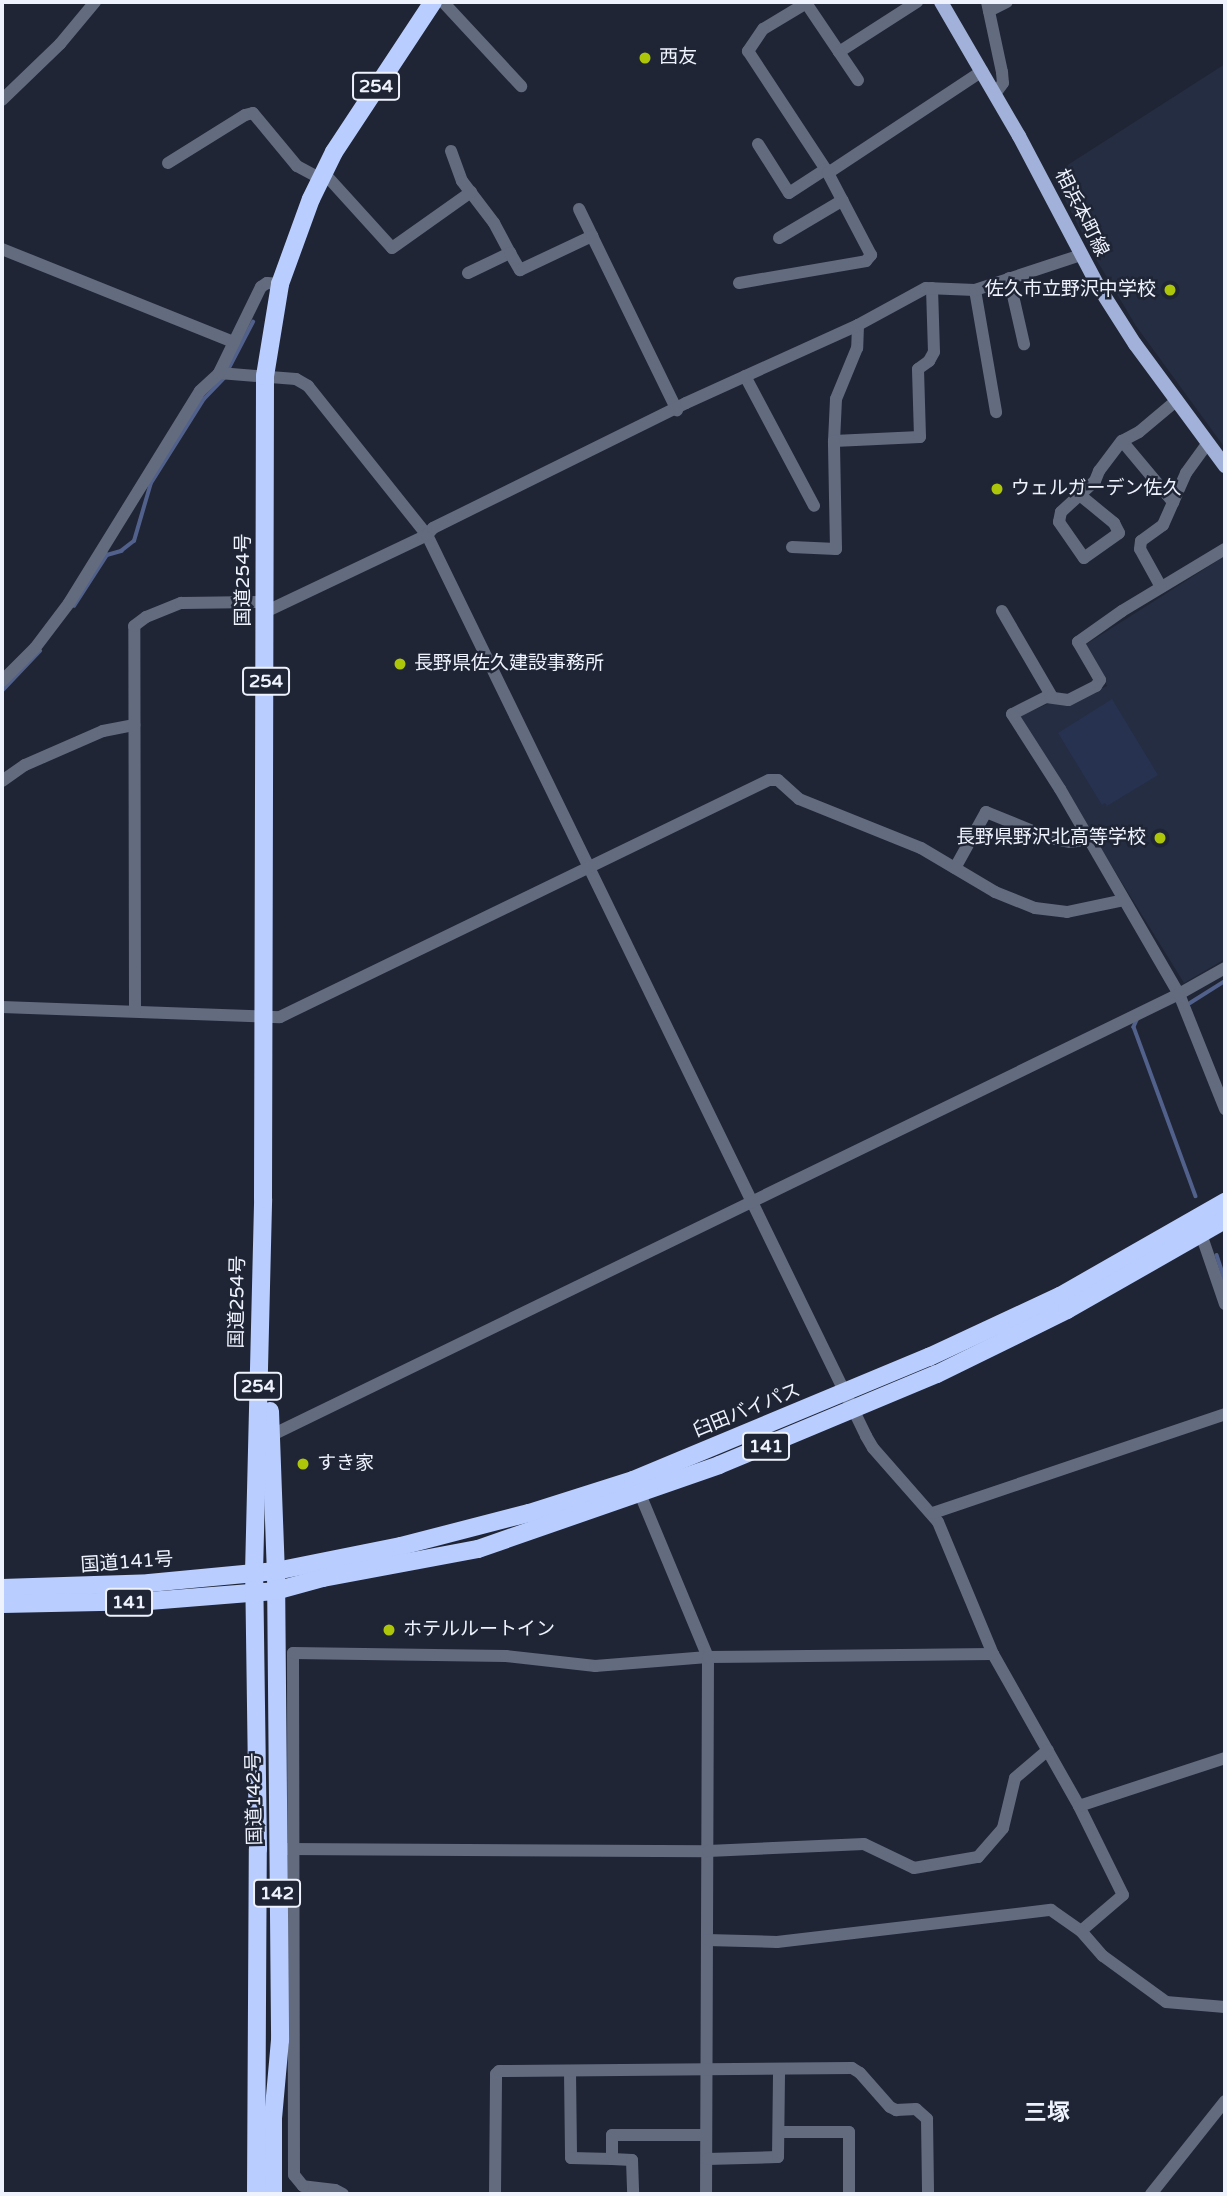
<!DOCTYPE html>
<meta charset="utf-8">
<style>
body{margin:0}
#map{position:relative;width:1227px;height:2196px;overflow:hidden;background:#1f2534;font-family:"Varela Round","Noto Sans JP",sans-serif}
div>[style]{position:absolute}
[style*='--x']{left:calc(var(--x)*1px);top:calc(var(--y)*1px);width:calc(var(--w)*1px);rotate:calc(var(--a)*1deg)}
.built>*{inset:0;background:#252d42}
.green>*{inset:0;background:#273250}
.stream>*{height:3.5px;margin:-1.75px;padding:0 1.75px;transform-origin:1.75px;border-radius:1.75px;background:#51618c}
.minor>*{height:12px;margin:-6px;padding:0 6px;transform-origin:6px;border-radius:6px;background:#636b7f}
.major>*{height:14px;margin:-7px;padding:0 7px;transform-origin:7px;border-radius:7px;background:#a1b1da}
.highway>*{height:18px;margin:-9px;padding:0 9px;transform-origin:9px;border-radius:9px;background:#b9cdff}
.dots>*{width:19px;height:19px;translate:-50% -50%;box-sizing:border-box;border:4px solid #1f2534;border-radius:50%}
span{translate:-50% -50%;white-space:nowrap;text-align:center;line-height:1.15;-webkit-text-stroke:5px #1f2534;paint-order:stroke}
.shield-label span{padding:2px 5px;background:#1f2534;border:2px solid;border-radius:5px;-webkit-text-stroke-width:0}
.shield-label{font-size:18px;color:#eef2fd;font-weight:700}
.poi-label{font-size:19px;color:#eef2fd}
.left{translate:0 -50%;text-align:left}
.right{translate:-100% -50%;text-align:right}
.street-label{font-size:19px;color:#eef2fd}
.quarter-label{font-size:23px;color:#eef2fd;font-weight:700}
.frame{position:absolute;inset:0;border:4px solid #eef2fd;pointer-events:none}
</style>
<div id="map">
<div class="built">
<div style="clip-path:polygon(1225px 64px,1225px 448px,1136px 326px,1093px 254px,1052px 175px)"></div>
<div style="clip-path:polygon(1225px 556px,1225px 959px,1184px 983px,1019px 716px,1050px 703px,1066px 704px,1107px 686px,1085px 645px)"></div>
</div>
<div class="green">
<div style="clip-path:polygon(1112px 699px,1158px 775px,1107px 806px,1105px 803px,1102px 805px,1058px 733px)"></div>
</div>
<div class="stream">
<div style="--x:228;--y:370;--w:54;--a:-62.5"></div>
<div style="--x:74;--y:606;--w:61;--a:-57.1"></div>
<div style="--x:107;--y:555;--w:15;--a:-16"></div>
<div style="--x:121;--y:551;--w:16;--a:-38"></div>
<div style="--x:134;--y:541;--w:60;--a:-73.7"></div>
<div style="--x:151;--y:483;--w:99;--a:-57.8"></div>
<div style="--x:204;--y:399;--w:30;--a:-46"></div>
<div style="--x:2;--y:691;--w:55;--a:-46.5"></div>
<div style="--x:1190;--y:1003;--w:41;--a:-32.2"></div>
<div style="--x:1138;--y:1018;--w:10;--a:114"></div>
<div style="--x:1134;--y:1027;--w:180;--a:69.9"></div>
<div style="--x:1217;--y:1255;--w:26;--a:72"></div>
</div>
<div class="minor">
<div style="--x:443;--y:2;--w:115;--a:47.1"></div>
<div style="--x:808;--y:2;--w:52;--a:149"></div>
<div style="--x:763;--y:29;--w:27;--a:124"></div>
<div style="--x:748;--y:51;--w:146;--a:56.7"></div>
<div style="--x:987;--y:2;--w:72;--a:77.9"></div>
<div style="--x:1002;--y:72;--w:11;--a:85"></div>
<div style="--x:1003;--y:83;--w:14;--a:126"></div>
<div style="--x:806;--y:3;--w:59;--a:56"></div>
<div style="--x:839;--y:52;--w:93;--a:-32.7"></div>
<div style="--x:989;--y:11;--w:20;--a:-27"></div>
<div style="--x:839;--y:52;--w:34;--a:56"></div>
<div style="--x:2;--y:100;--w:81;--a:-44"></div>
<div style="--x:60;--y:44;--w:55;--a:-50.2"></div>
<div style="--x:758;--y:144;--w:58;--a:57.7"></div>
<div style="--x:789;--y:193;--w:44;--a:-33"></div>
<div style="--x:451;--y:151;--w:32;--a:70"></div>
<div style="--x:462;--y:181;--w:53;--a:52.7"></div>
<div style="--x:494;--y:223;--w:34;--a:62"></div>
<div style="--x:168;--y:163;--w:91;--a:-31.9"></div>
<div style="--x:245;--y:115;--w:8;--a:-14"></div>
<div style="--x:253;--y:113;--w:69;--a:50.3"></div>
<div style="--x:297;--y:166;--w:27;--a:28"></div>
<div style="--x:324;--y:173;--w:101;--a:47.8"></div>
<div style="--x:392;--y:248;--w:97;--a:-35.3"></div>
<div style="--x:579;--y:209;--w:30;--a:64"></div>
<div style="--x:779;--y:238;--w:74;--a:-30.7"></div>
<div style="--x:2;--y:249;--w:249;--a:21.9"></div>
<div style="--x:468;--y:273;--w:47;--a:-25.5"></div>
<div style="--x:510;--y:253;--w:20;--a:60"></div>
<div style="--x:520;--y:270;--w:80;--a:-25.3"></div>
<div style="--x:592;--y:236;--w:194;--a:64"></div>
<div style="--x:1009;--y:278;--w:68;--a:77.2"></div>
<div style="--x:739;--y:283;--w:129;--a:-9.8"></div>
<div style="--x:866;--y:261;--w:8;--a:-50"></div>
<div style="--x:871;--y:255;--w:93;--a:-117.7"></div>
<div style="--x:828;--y:173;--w:185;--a:-33.5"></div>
<div style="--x:975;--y:290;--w:124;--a:80.2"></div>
<div style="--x:858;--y:325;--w:23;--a:92"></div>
<div style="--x:857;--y:348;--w:55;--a:112.4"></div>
<div style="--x:836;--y:399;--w:42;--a:92.7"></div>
<div style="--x:834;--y:441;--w:86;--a:-2.7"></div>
<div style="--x:920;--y:437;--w:68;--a:-91.7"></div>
<div style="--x:918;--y:369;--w:14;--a:-36"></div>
<div style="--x:929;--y:361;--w:10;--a:-61"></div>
<div style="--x:934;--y:352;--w:64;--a:-91.8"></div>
<div style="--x:219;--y:373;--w:77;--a:4.5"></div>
<div style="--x:296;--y:379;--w:14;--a:30"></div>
<div style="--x:308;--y:386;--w:191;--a:51.4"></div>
<div style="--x:427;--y:535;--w:1002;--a:64.02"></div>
<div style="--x:866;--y:1436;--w:14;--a:60"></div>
<div style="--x:873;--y:1448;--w:98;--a:48.7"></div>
<div style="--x:938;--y:1522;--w:143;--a:67.4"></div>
<div style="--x:993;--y:1654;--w:175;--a:60.5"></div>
<div style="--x:1079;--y:1806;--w:99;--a:63.7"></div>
<div style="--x:1123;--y:1895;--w:55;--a:139.4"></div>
<div style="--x:745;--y:376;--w:147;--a:62"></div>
<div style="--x:1122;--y:441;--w:80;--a:50.1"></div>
<div style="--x:1081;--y:496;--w:43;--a:39.3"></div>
<div style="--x:1114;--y:523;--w:11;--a:63"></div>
<div style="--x:1119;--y:533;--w:43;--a:144.5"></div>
<div style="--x:1084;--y:558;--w:44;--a:-124.8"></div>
<div style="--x:1059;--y:522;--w:10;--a:-79"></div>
<div style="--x:1061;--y:512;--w:46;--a:-42.4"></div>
<div style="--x:1095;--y:481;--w:11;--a:-68"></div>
<div style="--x:1099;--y:471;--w:38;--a:-53"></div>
<div style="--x:1122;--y:441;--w:19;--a:-28"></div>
<div style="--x:1139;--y:432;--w:50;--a:-40.1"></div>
<div style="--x:792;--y:547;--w:44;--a:2.6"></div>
<div style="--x:836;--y:549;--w:108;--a:-91.1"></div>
<div style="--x:1225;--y:549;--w:120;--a:149"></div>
<div style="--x:1122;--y:611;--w:54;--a:144.8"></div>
<div style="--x:1078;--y:642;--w:44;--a:59.9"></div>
<div style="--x:1100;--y:680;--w:7;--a:124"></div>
<div style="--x:1096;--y:686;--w:31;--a:153"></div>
<div style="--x:1068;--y:700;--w:22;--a:-172"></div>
<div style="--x:1046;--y:697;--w:38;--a:153"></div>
<div style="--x:1012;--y:714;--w:89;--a:57.4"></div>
<div style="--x:1060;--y:789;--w:237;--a:59.9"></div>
<div style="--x:1179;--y:994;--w:124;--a:68.2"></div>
<div style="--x:1161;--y:587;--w:43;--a:-118.9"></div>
<div style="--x:1140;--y:549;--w:8;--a:-83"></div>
<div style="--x:1141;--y:541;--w:27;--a:-36"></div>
<div style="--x:1163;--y:525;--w:57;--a:-66.1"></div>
<div style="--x:1186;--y:473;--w:37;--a:-54"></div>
<div style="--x:1002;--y:611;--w:99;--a:59.8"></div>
<div style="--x:265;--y:612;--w:179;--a:-25.4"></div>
<div style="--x:427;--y:535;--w:9;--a:-49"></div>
<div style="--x:433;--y:528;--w:282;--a:-26.3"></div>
<div style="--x:686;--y:403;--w:189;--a:-24.4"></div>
<div style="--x:858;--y:325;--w:77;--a:-28.6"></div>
<div style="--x:926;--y:288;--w:49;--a:2.3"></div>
<div style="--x:975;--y:290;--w:112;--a:-18.3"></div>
<div style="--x:2;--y:681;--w:47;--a:-45"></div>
<div style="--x:35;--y:648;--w:56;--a:-52.9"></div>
<div style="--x:69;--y:603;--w:249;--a:-58.3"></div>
<div style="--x:200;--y:391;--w:26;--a:-43"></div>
<div style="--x:219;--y:373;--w:96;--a:-64"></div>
<div style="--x:261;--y:287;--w:7;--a:-34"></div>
<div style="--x:267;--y:283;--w:13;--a:4"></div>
<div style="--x:2;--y:781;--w:28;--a:-35"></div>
<div style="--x:25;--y:765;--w:85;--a:-23.6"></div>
<div style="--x:103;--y:731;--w:32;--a:-11"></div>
<div style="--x:955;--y:868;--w:64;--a:-61"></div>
<div style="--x:986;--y:812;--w:69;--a:22.1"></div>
<div style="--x:1050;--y:838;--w:21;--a:11"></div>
<div style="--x:1071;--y:842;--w:18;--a:-9"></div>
<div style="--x:2;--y:1007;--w:278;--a:2.1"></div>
<div style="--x:280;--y:1017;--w:543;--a:-25.86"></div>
<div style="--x:769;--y:780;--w:9;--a:0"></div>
<div style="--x:778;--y:780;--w:28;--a:42"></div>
<div style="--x:799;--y:799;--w:131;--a:21.9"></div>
<div style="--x:921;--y:848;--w:86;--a:30.7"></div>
<div style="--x:995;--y:892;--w:43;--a:21.8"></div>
<div style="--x:1035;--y:908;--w:32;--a:7"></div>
<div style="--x:1067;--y:912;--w:58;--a:-11.9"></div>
<div style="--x:135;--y:1011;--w:385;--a:-90.1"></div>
<div style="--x:134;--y:626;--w:15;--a:-37"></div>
<div style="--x:146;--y:617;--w:38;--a:-22"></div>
<div style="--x:181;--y:603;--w:84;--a:-0.7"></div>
<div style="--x:1201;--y:1234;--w:74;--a:71.1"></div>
<div style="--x:270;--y:1436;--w:1011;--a:-25.93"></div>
<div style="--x:1179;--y:994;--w:53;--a:-29.5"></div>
<div style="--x:640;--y:1494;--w:177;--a:67.4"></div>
<div style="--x:708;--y:1657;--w:537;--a:90.21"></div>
<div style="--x:933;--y:1513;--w:308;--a:-18.7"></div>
<div style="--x:1079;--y:1806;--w:154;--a:-18.2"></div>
<div style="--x:287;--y:1849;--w:421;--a:0.3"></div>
<div style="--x:708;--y:1851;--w:156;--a:-2.6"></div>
<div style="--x:864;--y:1844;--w:55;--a:25.6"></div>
<div style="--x:914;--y:1868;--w:65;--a:-9.8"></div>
<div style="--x:978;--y:1857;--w:38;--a:-49"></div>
<div style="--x:1003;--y:1828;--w:51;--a:-76.5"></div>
<div style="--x:1015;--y:1778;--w:43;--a:-40.3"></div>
<div style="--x:707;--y:1940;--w:70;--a:1.6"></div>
<div style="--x:777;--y:1942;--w:276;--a:-6.7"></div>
<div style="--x:1051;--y:1910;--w:37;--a:35"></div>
<div style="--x:1081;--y:1931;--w:33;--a:49"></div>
<div style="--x:1103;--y:1956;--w:78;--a:36.1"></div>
<div style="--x:1166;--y:2002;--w:59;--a:4.8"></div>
<div style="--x:570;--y:2072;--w:86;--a:89.3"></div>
<div style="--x:571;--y:2158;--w:41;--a:1.4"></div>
<div style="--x:612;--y:2159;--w:24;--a:-90"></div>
<div style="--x:612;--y:2135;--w:94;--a:0"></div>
<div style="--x:779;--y:2132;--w:70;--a:0"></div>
<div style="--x:849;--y:2132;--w:62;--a:90"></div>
<div style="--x:612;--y:2159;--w:20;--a:3"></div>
<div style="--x:632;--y:2160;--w:34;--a:88"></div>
<div style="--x:707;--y:2159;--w:71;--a:-1.6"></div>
<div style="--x:778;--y:2157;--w:87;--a:-89.3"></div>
<div style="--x:343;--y:2194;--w:9;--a:-153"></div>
<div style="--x:335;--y:2190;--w:32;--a:-173"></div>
<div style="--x:303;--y:2186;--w:14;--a:-129"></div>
<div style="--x:294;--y:2175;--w:522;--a:-90.11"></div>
<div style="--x:293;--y:1653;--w:213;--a:0.8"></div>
<div style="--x:506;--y:1656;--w:90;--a:6.4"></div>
<div style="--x:595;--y:1666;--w:113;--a:-4.6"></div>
<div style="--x:708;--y:1657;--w:285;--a:-0.6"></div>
<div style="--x:495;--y:2194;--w:120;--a:-89.5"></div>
<div style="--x:496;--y:2074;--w:4;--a:-45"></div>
<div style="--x:499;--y:2071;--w:353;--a:-0.5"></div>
<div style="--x:852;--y:2068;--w:9;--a:32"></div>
<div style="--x:860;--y:2073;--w:45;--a:48.6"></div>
<div style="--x:890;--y:2107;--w:7;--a:27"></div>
<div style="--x:896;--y:2110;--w:20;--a:-3"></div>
<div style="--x:916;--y:2109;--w:15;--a:42"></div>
<div style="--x:927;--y:2119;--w:75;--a:89.2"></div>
<div style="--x:1151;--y:2194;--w:119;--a:-51.5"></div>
</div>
<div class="major">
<div style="--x:941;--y:2;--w:155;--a:59.8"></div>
<div style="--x:1019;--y:136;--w:170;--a:62.2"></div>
<div style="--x:1098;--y:286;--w:69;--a:57.5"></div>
<div style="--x:1135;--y:344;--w:152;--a:53.6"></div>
</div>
<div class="highway">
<div style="--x:270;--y:1411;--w:160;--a:87.9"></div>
<div style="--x:276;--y:1571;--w:469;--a:89.5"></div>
<div style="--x:280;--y:2040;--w:79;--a:95.1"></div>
<div style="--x:273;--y:2119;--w:75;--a:90"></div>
<div style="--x:2;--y:1588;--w:147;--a:-1.9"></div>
<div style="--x:149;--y:1583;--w:128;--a:-5.4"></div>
<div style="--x:276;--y:1571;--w:127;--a:-11.3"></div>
<div style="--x:401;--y:1546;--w:132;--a:-14.5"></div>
<div style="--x:529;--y:1513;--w:109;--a:-17.6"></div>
<div style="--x:633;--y:1480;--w:321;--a:-22.6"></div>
<div style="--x:929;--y:1357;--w:145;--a:-25"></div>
<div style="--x:1060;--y:1296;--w:190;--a:-29.7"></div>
<div style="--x:2;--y:1604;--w:147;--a:-1.2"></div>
<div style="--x:149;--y:1601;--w:126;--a:-4.5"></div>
<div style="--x:275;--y:1591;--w:50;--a:-15.2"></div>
<div style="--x:323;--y:1578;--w:158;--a:-10.6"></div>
<div style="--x:478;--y:1549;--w:255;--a:-19.2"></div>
<div style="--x:719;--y:1465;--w:236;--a:-22.7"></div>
<div style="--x:937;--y:1374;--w:145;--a:-26.2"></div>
<div style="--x:1067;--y:1310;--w:182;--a:-29.7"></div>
<div style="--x:256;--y:2194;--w:345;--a:-89.7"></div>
<div style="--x:258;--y:1849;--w:276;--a:-90.8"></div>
<div style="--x:254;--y:1573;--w:374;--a:-88.6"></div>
<div style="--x:263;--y:1199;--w:823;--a:-89.86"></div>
<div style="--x:265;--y:376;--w:93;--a:-80.7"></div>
<div style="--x:280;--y:284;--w:90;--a:-70"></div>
<div style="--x:311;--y:199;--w:52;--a:-63.9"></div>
<div style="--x:334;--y:152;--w:180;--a:-56.6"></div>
</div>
<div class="dots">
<div style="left:645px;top:58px;background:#aec60a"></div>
<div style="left:1170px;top:290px;background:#aec60a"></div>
<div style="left:997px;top:489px;background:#aec60a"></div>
<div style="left:400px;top:664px;background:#aec60a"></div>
<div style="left:1160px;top:838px;background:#aec60a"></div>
<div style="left:303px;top:1464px;background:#aec60a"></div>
<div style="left:389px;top:1630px;background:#aec60a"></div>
</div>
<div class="shield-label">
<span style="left:376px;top:86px">254</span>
<span style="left:266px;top:681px">254</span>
<span style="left:258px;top:1386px">254</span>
<span style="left:766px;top:1446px">141</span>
<span style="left:129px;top:1602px">141</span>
<span style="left:277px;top:1893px">142</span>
</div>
<div class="poi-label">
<span class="left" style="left:659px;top:58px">西友</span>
<span class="right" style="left:1156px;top:290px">佐久市立野沢中学校</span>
<span class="left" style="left:1011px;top:489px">ウェルガーデン佐久</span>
<span class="left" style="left:414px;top:664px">長野県佐久建設事務所</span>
<span class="right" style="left:1146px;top:838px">長野県野沢北高等学校</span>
<span class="left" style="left:317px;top:1464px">すき家</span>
<span class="left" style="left:403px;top:1630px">ホテルルートイン</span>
</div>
<div class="street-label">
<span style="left:1081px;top:213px;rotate:63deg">相浜本町線</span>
<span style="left:244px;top:580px;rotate:-90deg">国道254号</span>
<span style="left:238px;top:1302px;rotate:-89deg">国道254号</span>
<span style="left:747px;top:1411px;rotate:-22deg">臼田バイパス</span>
<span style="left:127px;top:1563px;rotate:-4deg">国道141号</span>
<span style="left:255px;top:1799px;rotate:-91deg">国道142号</span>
</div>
<div class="quarter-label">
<span style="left:1047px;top:2113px">三塚</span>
</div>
<div class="frame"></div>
</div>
